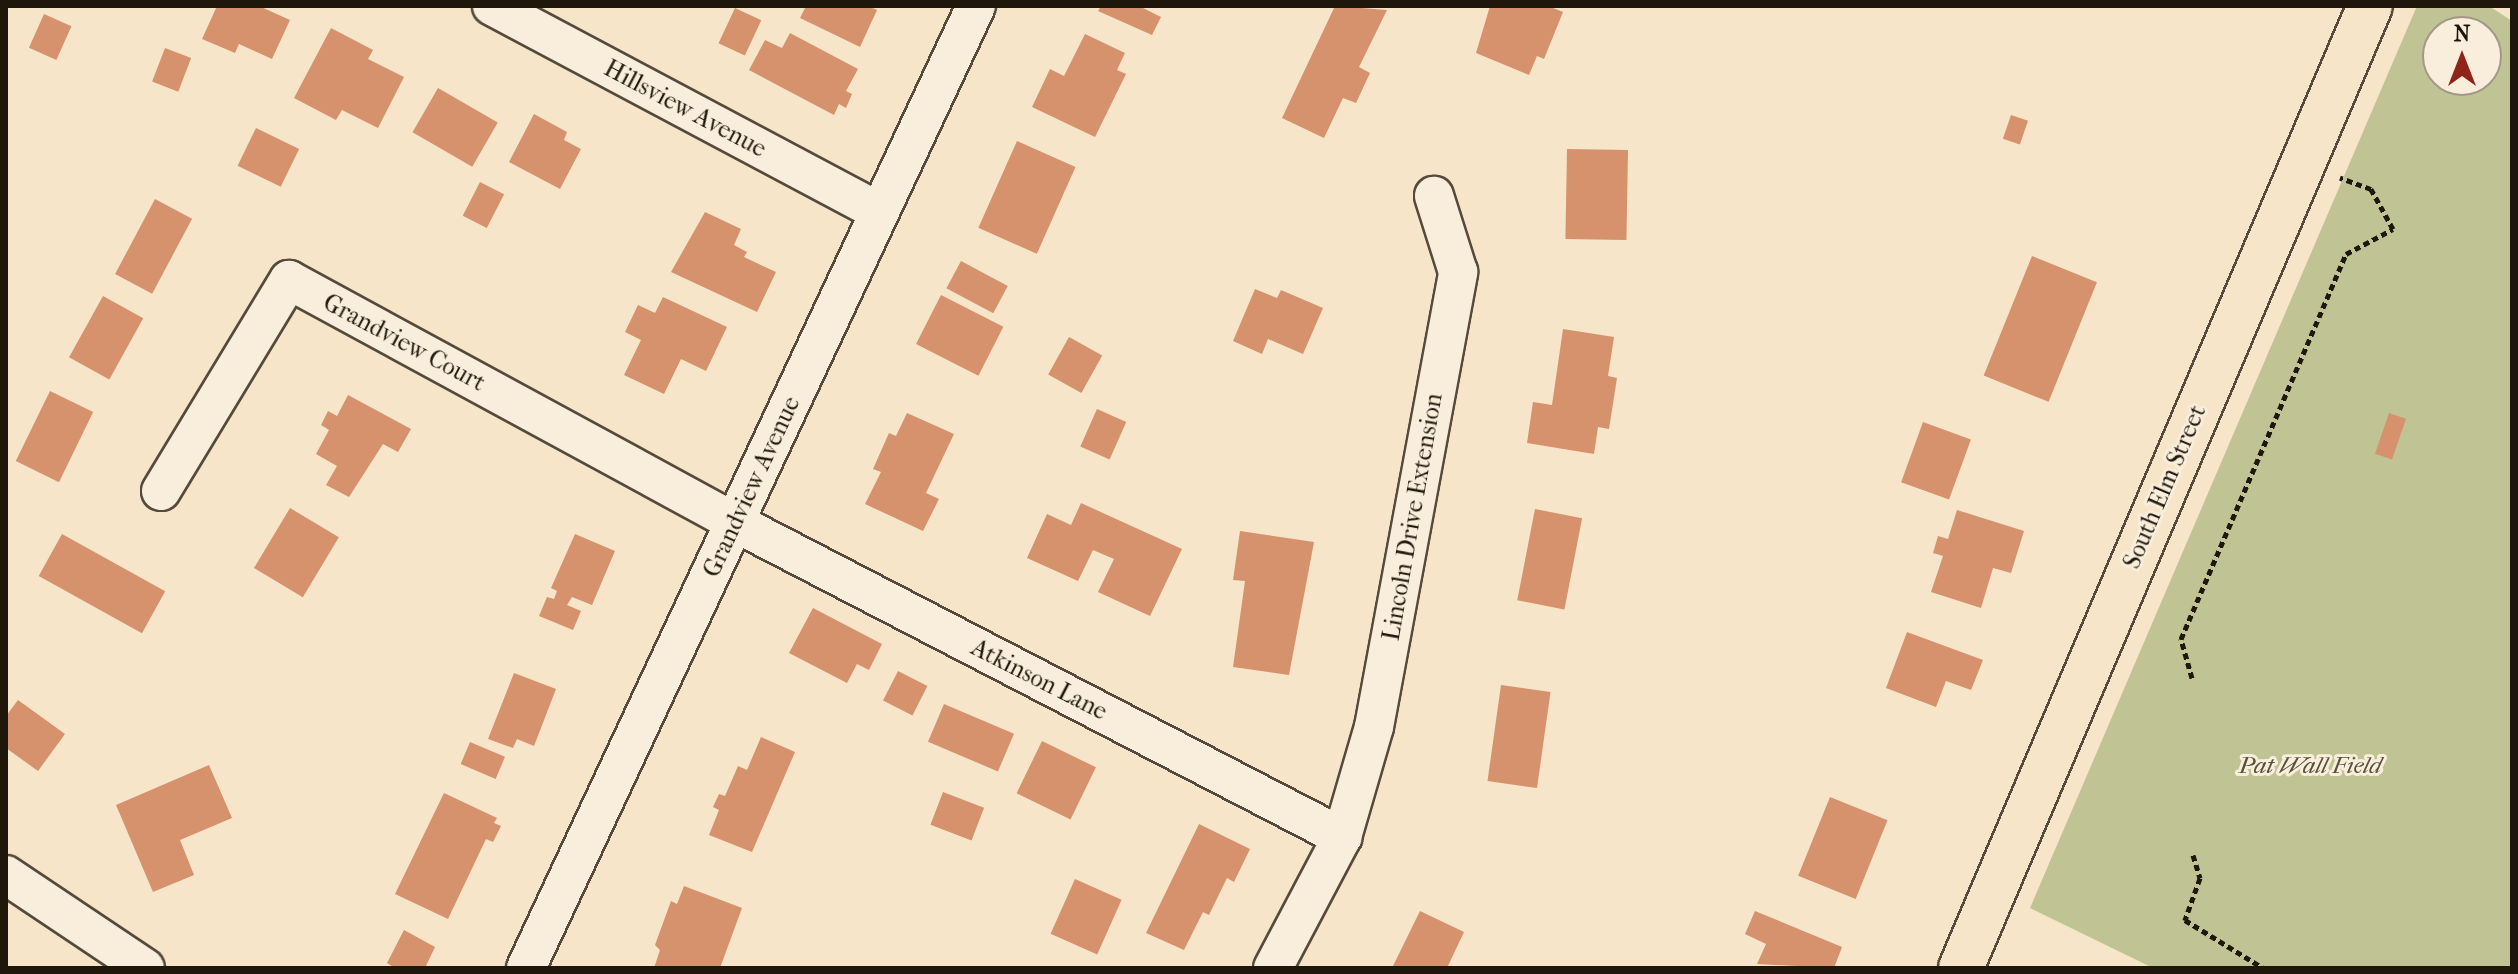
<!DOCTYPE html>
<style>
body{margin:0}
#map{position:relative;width:2518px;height:974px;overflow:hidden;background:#f6e5c8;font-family:"IM FELL French Canon",serif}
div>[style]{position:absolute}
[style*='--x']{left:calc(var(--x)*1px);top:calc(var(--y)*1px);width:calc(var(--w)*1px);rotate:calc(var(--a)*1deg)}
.green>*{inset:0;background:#c0c393}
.building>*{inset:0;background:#d6916d;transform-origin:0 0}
.path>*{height:5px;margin-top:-2.5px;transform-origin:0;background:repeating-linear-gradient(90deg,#1f170c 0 6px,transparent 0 10px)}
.roads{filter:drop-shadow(2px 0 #554a3b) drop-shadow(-2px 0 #554a3b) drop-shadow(0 2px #554a3b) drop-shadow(0 -2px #554a3b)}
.minor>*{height:38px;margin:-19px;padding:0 19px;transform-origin:19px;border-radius:19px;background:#f9eedb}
.major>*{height:44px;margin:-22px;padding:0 22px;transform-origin:22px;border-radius:22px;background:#f6e5c8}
span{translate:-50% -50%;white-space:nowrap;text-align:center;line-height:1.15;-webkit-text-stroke:6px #f9eedb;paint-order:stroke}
.street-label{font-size:24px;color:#1f170c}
.park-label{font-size:24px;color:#57533b;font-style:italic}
.frame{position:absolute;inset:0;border:8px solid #1f170c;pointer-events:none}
.north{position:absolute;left:2422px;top:16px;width:80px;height:80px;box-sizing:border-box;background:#f9eedb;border:2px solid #a29888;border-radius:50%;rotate:0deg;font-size:22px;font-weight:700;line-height:32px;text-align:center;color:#1f170c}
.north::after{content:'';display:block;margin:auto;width:28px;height:36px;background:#8f2418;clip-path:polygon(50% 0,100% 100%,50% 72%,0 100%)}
</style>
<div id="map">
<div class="green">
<div style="clip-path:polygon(evenodd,2417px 6px,2489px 6px,2512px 21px,2512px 968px,2153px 968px,2030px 908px,2417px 6px,2438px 32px,2486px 32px,2486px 80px,2438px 80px,2438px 32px)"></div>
</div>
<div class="building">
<div style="clip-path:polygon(217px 6px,259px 6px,290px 20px,272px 59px,239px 44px,235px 53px,202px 39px)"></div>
<div style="clip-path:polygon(806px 6px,868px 6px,877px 10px,860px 47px,800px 18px)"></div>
<div style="clip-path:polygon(1101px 6px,1139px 6px,1161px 17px,1152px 35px,1098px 11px)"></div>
<div style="clip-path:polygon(1335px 6px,1387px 10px,1359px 67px,1370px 73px,1356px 103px,1343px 98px,1324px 138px,1282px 118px)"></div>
<div style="clip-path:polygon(1490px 6px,1548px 6px,1563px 12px,1544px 59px,1537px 56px,1529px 75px,1476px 53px)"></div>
<div style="left:735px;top:8px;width:29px;height:39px;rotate:25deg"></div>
<div style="left:44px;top:14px;width:30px;height:37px;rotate:24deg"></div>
<div style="clip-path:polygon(331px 28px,373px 50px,368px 59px,404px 77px,378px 128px,342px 110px,336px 120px,294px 98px)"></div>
<div style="clip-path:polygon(790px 33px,858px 69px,846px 91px,852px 94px,846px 108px,839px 104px,834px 115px,749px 70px,765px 40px,782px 48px)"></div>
<div style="clip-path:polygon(1085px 34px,1125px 53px,1117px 70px,1126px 74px,1095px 137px,1032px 107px,1050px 69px,1064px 76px)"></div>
<div style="left:165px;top:48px;width:28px;height:36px;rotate:21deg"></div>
<div style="left:438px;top:88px;width:69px;height:51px;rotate:30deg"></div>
<div style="clip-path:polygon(534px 114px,567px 132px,564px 140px,581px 149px,560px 189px,509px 162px)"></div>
<div style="left:2011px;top:115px;width:18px;height:25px;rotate:19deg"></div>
<div style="left:256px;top:128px;width:48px;height:42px;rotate:26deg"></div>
<div style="left:1017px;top:141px;width:64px;height:95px;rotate:24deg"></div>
<div style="left:1567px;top:149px;width:61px;height:90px;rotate:1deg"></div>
<div style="left:480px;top:182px;width:27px;height:38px;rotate:27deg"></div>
<div style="left:155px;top:199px;width:42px;height:85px;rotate:28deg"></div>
<div style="clip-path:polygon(705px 212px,741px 229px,734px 245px,747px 252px,744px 257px,776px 272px,757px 312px,671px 272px)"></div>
<div style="left:2032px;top:256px;width:70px;height:129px;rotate:22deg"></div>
<div style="left:961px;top:261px;width:53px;height:31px;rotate:28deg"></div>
<div style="clip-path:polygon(1255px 289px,1277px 298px,1281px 290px,1323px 308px,1303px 354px,1268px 339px,1262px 354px,1233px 341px)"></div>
<div style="left:941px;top:295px;width:70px;height:55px;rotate:27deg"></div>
<div style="left:103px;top:296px;width:46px;height:70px;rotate:29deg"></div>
<div style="clip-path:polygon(663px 297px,727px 327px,706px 371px,681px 359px,664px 394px,624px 375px,641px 340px,625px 332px,638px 305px,655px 313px)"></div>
<div style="clip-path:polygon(1563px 329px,1614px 337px,1608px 376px,1617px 378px,1609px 429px,1598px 427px,1594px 454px,1527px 443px,1533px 402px,1552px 405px)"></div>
<div style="left:1069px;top:337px;width:38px;height:43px;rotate:29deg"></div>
<div style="left:50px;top:391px;width:48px;height:78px;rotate:26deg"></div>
<div style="clip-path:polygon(348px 395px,411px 429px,398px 452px,383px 444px,349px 497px,326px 485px,337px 466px,316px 454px,329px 430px,321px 425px,328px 411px,337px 416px)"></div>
<div style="left:1097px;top:409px;width:32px;height:41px;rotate:24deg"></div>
<div style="clip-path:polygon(907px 413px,954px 434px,926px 493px,939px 499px,923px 531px,865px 504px,881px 472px,873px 469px,889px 433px,896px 436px)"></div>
<div style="left:2389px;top:413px;width:18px;height:43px;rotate:19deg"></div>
<div style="left:1923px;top:422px;width:51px;height:64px;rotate:20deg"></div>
<div style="clip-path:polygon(1081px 503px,1182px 549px,1150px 616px,1098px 592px,1114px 559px,1093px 550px,1078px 581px,1027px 558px,1047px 514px,1071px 525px)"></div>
<div style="left:290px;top:508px;width:57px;height:70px;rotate:31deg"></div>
<div style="left:1535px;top:509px;width:48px;height:93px;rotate:11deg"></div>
<div style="clip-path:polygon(1957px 510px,2024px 531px,2011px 573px,1993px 568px,1981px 608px,1931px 592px,1943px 556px,1933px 553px,1938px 536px,1948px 539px)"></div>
<div style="clip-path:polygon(1240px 531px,1314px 542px,1289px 675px,1233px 667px,1245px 581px,1233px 580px)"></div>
<div style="left:62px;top:534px;width:118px;height:48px;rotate:29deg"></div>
<div style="clip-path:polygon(575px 534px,615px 551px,592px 605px,572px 597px,567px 605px,581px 611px,573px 630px,539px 616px,547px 597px,554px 599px,557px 591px,551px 588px)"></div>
<div style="clip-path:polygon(813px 608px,882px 644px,869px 670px,857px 664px,847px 683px,789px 653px)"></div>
<div style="clip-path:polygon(1907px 632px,1983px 660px,1971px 690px,1946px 681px,1936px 707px,1886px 688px)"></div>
<div style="left:898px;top:671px;width:33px;height:33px;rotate:27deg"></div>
<div style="clip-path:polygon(514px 673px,556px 689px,534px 746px,517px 739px,513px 748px,488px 739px)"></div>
<div style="left:1501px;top:685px;width:50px;height:97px;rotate:8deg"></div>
<div style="clip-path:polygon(18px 700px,65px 734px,38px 771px,6px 748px,6px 716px)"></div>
<div style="left:944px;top:704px;width:76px;height:41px;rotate:23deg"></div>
<div style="clip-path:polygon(761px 737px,795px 752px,752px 852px,709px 835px,719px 810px,713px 807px,719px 794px,725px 796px,738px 766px,747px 770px)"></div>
<div style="left:1042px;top:741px;width:60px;height:58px;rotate:26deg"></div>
<div style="left:470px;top:742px;width:38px;height:24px;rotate:23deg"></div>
<div style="clip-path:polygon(209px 765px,232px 818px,180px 840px,194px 875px,153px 892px,116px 805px)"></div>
<div style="left:943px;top:792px;width:44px;height:35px;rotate:21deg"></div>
<div style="clip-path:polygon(444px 793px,497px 818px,494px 823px,501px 826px,493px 842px,486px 839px,448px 919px,395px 894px)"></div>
<div style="left:1830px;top:797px;width:62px;height:85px;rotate:22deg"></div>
<div style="clip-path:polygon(1199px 824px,1250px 849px,1234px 882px,1227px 878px,1209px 915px,1203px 912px,1184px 950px,1146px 933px)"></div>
<div style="left:1075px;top:879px;width:51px;height:60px;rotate:24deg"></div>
<div style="clip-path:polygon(684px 886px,742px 908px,720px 968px,654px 968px,660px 950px,655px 945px,671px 901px,677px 904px)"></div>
<div style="clip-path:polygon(1420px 911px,1464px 932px,1447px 968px,1392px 968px)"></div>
<div style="clip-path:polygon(1755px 911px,1842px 947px,1834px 968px,1757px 964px,1766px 944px,1745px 934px)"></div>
<div style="clip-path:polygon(404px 930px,435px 947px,425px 968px,395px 968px,387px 963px)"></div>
</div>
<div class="path">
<div style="--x:2192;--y:678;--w:41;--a:-105.8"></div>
<div style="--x:2181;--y:639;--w:419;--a:-66.8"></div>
<div style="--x:2346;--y:254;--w:53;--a:-28"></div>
<div style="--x:2393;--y:229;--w:46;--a:-118.8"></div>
<div style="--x:2371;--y:189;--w:33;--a:-160"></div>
<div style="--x:2193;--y:855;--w:24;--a:73"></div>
<div style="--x:2200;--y:878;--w:45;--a:109.7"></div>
<div style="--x:2185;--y:920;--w:92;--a:31.6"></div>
</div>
<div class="roads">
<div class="minor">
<div style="--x:492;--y:6;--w:437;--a:28"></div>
<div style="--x:161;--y:491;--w:247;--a:-58.8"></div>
<div style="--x:289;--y:280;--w:509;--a:28.53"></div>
<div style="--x:736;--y:523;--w:683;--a:27.39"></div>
<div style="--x:6;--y:875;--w:167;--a:33.8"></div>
<div style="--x:526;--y:968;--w:1062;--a:-64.93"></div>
<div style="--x:1273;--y:968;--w:148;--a:-62.2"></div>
<div style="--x:1342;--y:837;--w:115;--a:-73.8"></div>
<div style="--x:1374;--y:727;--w:463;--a:-79.5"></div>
<div style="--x:1458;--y:272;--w:80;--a:-107.5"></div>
</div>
<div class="major">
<div style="--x:1961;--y:968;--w:1045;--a:-66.97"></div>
</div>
</div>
<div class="street-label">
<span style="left:685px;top:109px;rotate:28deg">Hillsview Avenue</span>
<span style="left:404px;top:343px;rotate:28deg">Grandview Court</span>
<span style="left:752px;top:487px;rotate:-65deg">Grandview Avenue</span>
<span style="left:2165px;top:487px;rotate:-67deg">South Elm Street</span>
<span style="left:1413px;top:517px;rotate:-80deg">Lincoln Drive Extension</span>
<span style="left:1039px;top:680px;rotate:27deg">Atkinson Lane</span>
</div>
<div class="park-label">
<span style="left:2310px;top:766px">Pat Wall Field</span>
</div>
<div class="frame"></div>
<div class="north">N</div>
</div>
